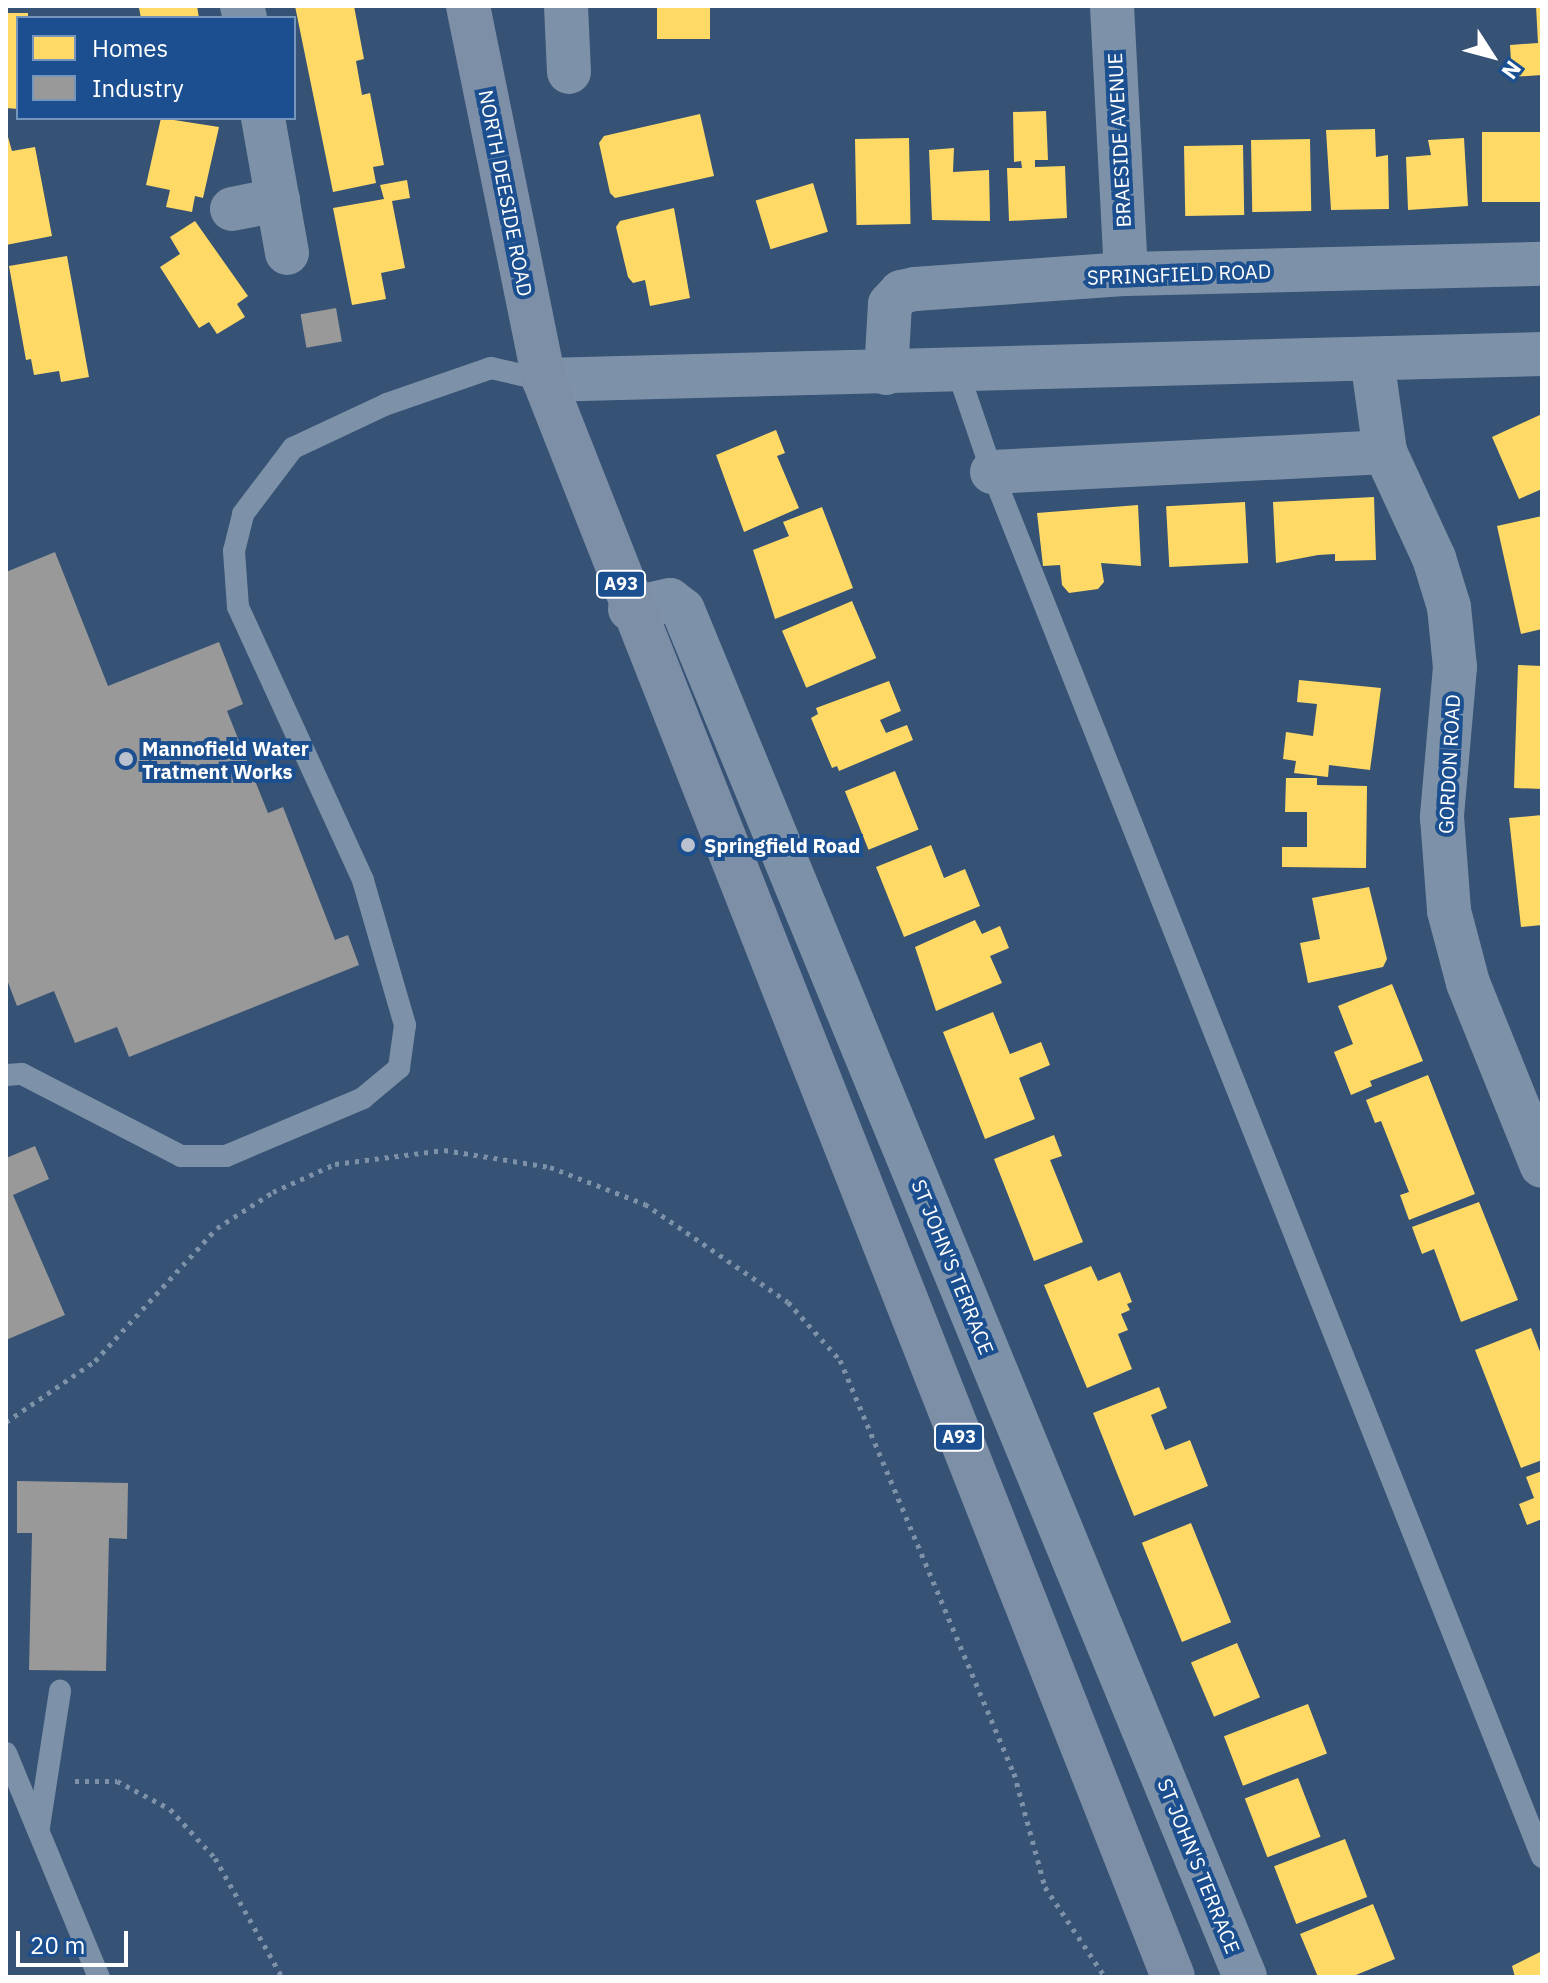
<!DOCTYPE html>
<style>
body{margin:0}
#map{position:relative;width:1548px;height:1983px;overflow:hidden;background:#365274;font-family:"IBM Plex Sans",sans-serif}
div>[style]{position:absolute}
[style*='--x']{left:calc(var(--x)*1px);top:calc(var(--y)*1px);width:calc(var(--w)*1px);rotate:calc(var(--a)*1deg)}
.homes>*{inset:0;background:#ffd966;transform-origin:0 0}
.industry>*{inset:0;background:#999;transform-origin:0 0}
.path>*{height:5px;margin-top:-2.5px;transform-origin:0;background:repeating-linear-gradient(90deg,#7d92a8 0 4px,transparent 0 10px)}
.service>*{height:22px;margin:-11px;padding:0 11px;transform-origin:11px;border-radius:11px;background:#7d92a8}
.minor>*{height:44px;margin:-22px;padding:0 22px;transform-origin:22px;border-radius:22px;background:#7d92a8}
.tertiary>*{height:44px;margin:-22px;padding:0 22px;transform-origin:22px;border-radius:22px;background:#7d92a8}
.primary>*{height:44px;margin:-22px;padding:0 22px;transform-origin:22px;border-radius:22px;background:#7d8ea7}
.dots>*{width:22px;height:22px;translate:-50% -50%;box-sizing:border-box;border:4px solid #1b4f8f;border-radius:50%}
span{translate:-50% -50%;white-space:nowrap;text-align:center;line-height:1.15;-webkit-text-stroke:8px #1b4f8f;paint-order:stroke}
.shield-label span{padding:2px 6px;background:#1b4f8f;border:2px solid;border-radius:6px;-webkit-text-stroke-width:0}
.shield-label{font-size:18px;color:#fff;font-weight:700}
.street-label{font-size:20px;color:#fff}
.poi-label{font-size:20px;color:#fff;font-weight:700}
.left{translate:0 -50%;text-align:left}
.frame{position:absolute;inset:0;border:8px solid #fff;pointer-events:none}
.legend{position:absolute;left:16px;top:16px;width:280px;height:104px;box-sizing:border-box;background:#1b4f8f;border:2px solid #7695bc;margin:0;padding:10px 14px;list-style:none;font-size:24px;color:#fff}
.legend li{display:flex;align-items:center;gap:16px;height:40px}
.legend b{width:40px;border:2px solid #7695bc}
.north{position:absolute;left:1452px;top:16px;width:80px;height:80px;-webkit-text-stroke:6px #1b4f8f;paint-order:stroke;rotate:126deg;font-size:22px;font-weight:700;line-height:32px;text-align:center;color:#fff}
.north::after{content:'';display:block;margin:auto;width:28px;height:36px;background:#fff;clip-path:polygon(50% 0,100% 100%,50% 72%,0 100%)}
.scale{position:absolute;left:16px;top:1931px;width:112px;height:36px;box-sizing:border-box;border:4px solid #fff;border-top:0;padding-left:10px;font-size:24px;line-height:28px;white-space:nowrap;color:#fff;-webkit-text-stroke:6px #1b4f8f;paint-order:stroke}
</style>
<div id="map">
<div class="homes">
<div style="clip-path:polygon(197px 6px,199px 18px,141px 18px,139px 8px)"></div>
<div style="clip-path:polygon(295px 6px,354px 6px,364px 59px,356px 61px,362px 95px,370px 93px,384px 165px,373px 167px,376px 183px,333px 192px)"></div>
<div style="left:657px;top:6px;width:53px;height:33px"></div>
<div style="clip-path:polygon(1536px 6px,1542px 6px,1542px 75px,1512px 77px,1510px 45px,1538px 43px)"></div>
<div style="clip-path:polygon(6px 13px,28px 13px,28px 18px,18px 18px,18px 109px,6px 108px)"></div>
<div style="clip-path:polygon(1046px 111px,1048px 160px,1035px 160px,1035px 167px,1065px 166px,1067px 218px,1009px 221px,1007px 168px,1022px 168px,1021px 161px,1014px 162px,1013px 112px)"></div>
<div style="clip-path:polygon(700px 114px,714px 176px,615px 198px,610px 193px,599px 143px,604px 136px)"></div>
<div style="clip-path:polygon(161px 118px,219px 127px,203px 198px,195px 196px,192px 212px,166px 207px,170px 190px,146px 185px)"></div>
<div style="clip-path:polygon(1375px 129px,1376px 157px,1388px 155px,1389px 209px,1331px 210px,1326px 130px)"></div>
<div style="clip-path:polygon(6px 130px,12px 151px,35px 147px,52px 236px,6px 245px)"></div>
<div style="left:1542px;top:132px;width:70px;height:60px;rotate:90deg"></div>
<div style="left:909px;top:138px;width:86px;height:54px;rotate:89deg"></div>
<div style="clip-path:polygon(1464px 138px,1468px 206px,1408px 210px,1406px 157px,1431px 155px,1428px 140px)"></div>
<div style="left:1310px;top:139px;width:72px;height:59px;rotate:89deg"></div>
<div style="left:1243px;top:145px;width:70px;height:59px;rotate:89deg"></div>
<div style="clip-path:polygon(954px 148px,953px 172px,989px 170px,990px 221px,932px 220px,929px 150px)"></div>
<div style="clip-path:polygon(407px 180px,410px 198px,392px 201px,405px 268px,381px 273px,386px 299px,352px 305px,333px 208px,384px 199px,380px 185px)"></div>
<div style="left:813px;top:183px;width:51px;height:60px;rotate:73deg"></div>
<div style="clip-path:polygon(674px 208px,690px 298px,650px 306px,645px 280px,633px 283px,628px 277px,616px 227px,620px 221px)"></div>
<div style="clip-path:polygon(195px 221px,248px 296px,237px 304px,245px 317px,217px 334px,209px 322px,199px 328px,160px 267px,180px 254px,170px 237px)"></div>
<div style="clip-path:polygon(67px 256px,89px 377px,61px 382px,59px 371px,34px 375px,31px 359px,26px 360px,9px 266px)"></div>
<div style="clip-path:polygon(1542px 414px,1542px 489px,1519px 499px,1492px 437px)"></div>
<div style="clip-path:polygon(776px 430px,785px 453px,777px 456px,799px 508px,744px 532px,716px 455px)"></div>
<div style="clip-path:polygon(1374px 497px,1376px 560px,1335px 561px,1335px 554px,1318px 555px,1276px 563px,1273px 502px)"></div>
<div style="left:1245px;top:502px;width:61px;height:79px;rotate:87deg"></div>
<div style="clip-path:polygon(1138px 505px,1141px 566px,1101px 563px,1104px 582px,1098px 589px,1069px 593px,1062px 585px,1060px 565px,1043px 566px,1037px 513px)"></div>
<div style="clip-path:polygon(822px 507px,853px 588px,775px 619px,753px 550px,789px 536px,783px 522px)"></div>
<div style="clip-path:polygon(1542px 516px,1542px 629px,1521px 634px,1497px 526px)"></div>
<div style="left:852px;top:601px;width:62px;height:76px;rotate:67deg"></div>
<div style="clip-path:polygon(1518px 665px,1542px 666px,1542px 789px,1514px 788px)"></div>
<div style="clip-path:polygon(1299px 680px,1381px 688px,1370px 770px,1329px 765px,1328px 777px,1294px 773px,1296px 761px,1283px 759px,1286px 732px,1313px 736px,1317px 704px,1297px 702px)"></div>
<div style="clip-path:polygon(889px 681px,901px 711px,880px 720px,886px 733px,907px 725px,913px 740px,839px 771px,837px 766px,832px 768px,811px 718px,818px 714px,816px 708px)"></div>
<div style="left:895px;top:771px;width:63px;height:54px;rotate:68deg"></div>
<div style="clip-path:polygon(1286px 778px,1317px 778px,1317px 785px,1367px 786px,1366px 868px,1282px 867px,1282px 847px,1307px 847px,1307px 812px,1285px 812px)"></div>
<div style="clip-path:polygon(1542px 815px,1542px 925px,1521px 927px,1509px 818px)"></div>
<div style="clip-path:polygon(931px 845px,944px 878px,965px 869px,980px 906px,904px 937px,876px 867px)"></div>
<div style="clip-path:polygon(1369px 887px,1387px 959px,1383px 967px,1308px 983px,1300px 943px,1320px 939px,1312px 898px)"></div>
<div style="clip-path:polygon(975px 920px,982px 934px,1000px 926px,1009px 948px,990px 956px,1002px 983px,936px 1011px,915px 947px)"></div>
<div style="clip-path:polygon(1392px 984px,1423px 1061px,1370px 1081px,1372px 1086px,1351px 1095px,1334px 1052px,1353px 1044px,1338px 1006px)"></div>
<div style="clip-path:polygon(993px 1012px,1010px 1054px,1041px 1042px,1050px 1065px,1019px 1078px,1035px 1119px,985px 1139px,943px 1032px)"></div>
<div style="clip-path:polygon(1428px 1075px,1475px 1194px,1409px 1220px,1400px 1195px,1409px 1192px,1381px 1121px,1375px 1123px,1366px 1100px)"></div>
<div style="clip-path:polygon(1054px 1135px,1062px 1156px,1050px 1160px,1083px 1242px,1034px 1261px,994px 1159px)"></div>
<div style="clip-path:polygon(1479px 1202px,1518px 1300px,1461px 1322px,1434px 1249px,1422px 1254px,1412px 1227px)"></div>
<div style="clip-path:polygon(1091px 1266px,1098px 1281px,1120px 1272px,1132px 1302px,1127px 1304px,1130px 1310px,1121px 1314px,1128px 1330px,1118px 1334px,1132px 1369px,1087px 1388px,1044px 1285px)"></div>
<div style="clip-path:polygon(1531px 1328px,1542px 1357px,1542px 1460px,1521px 1468px,1475px 1350px)"></div>
<div style="clip-path:polygon(1159px 1387px,1167px 1408px,1151px 1415px,1165px 1450px,1190px 1440px,1208px 1486px,1134px 1516px,1093px 1413px)"></div>
<div style="clip-path:polygon(1542px 1471px,1542px 1519px,1527px 1525px,1519px 1504px,1534px 1498px,1526px 1477px)"></div>
<div style="left:1191px;top:1523px;width:107px;height:53px;rotate:68deg"></div>
<div style="left:1237px;top:1643px;width:59px;height:50px;rotate:67deg"></div>
<div style="left:1308px;top:1704px;width:53px;height:90px;rotate:69deg"></div>
<div style="left:1298px;top:1778px;width:63px;height:57px;rotate:69deg"></div>
<div style="left:1345px;top:1839px;width:62px;height:76px;rotate:69deg"></div>
<div style="clip-path:polygon(1373px 1904px,1395px 1959px,1351px 1977px,1318px 1977px,1300px 1934px)"></div>
<div style="clip-path:polygon(1542px 1951px,1542px 1977px,1515px 1977px,1512px 1966px)"></div>
</div>
<div class="industry">
<div style="left:336px;top:308px;width:34px;height:36px;rotate:80deg"></div>
<div style="clip-path:polygon(55px 552px,108px 686px,219px 642px,243px 704px,227px 711px,268px 813px,283px 807px,335px 940px,348px 935px,359px 965px,129px 1057px,117px 1027px,75px 1043px,54px 991px,17px 1006px,6px 977px,6px 572px)"></div>
<div style="clip-path:polygon(35px 1146px,49px 1179px,13px 1195px,65px 1315px,6px 1340px,6px 1158px)"></div>
<div style="clip-path:polygon(17px 1481px,128px 1483px,127px 1539px,109px 1538px,106px 1671px,29px 1670px,32px 1533px,17px 1533px)"></div>
</div>
<div class="path">
<div style="--x:6;--y:1422;--w:108;--a:-34.4"></div>
<div style="--x:95;--y:1361;--w:180;--a:-47.5"></div>
<div style="--x:217;--y:1228;--w:67;--a:-32.7"></div>
<div style="--x:273;--y:1192;--w:68;--a:-24.3"></div>
<div style="--x:335;--y:1164;--w:110;--a:-7.3"></div>
<div style="--x:444;--y:1150;--w:107;--a:9.1"></div>
<div style="--x:550;--y:1167;--w:102;--a:21.3"></div>
<div style="--x:645;--y:1204;--w:173;--a:34.4"></div>
<div style="--x:788;--y:1302;--w:78;--a:48.1"></div>
<div style="--x:840;--y:1360;--w:448;--a:67.2"></div>
<div style="--x:1014;--y:1773;--w:118;--a:74.8"></div>
<div style="--x:1045;--y:1887;--w:108;--a:56.3"></div>
<div style="--x:75;--y:1781;--w:42;--a:0"></div>
<div style="--x:117;--y:1781;--w:60;--a:27.8"></div>
<div style="--x:170;--y:1809;--w:67;--a:47.4"></div>
<div style="--x:215;--y:1858;--w:137;--a:60.6"></div>
</div>
<div class="service">
<div style="--x:958;--y:372;--w:106;--a:71.2"></div>
<div style="--x:992;--y:472;--w:1490;--a:68.34"></div>
<div style="--x:6;--y:1075;--w:16;--a:-4"></div>
<div style="--x:22;--y:1074;--w:179;--a:27.3"></div>
<div style="--x:181;--y:1156;--w:45;--a:0"></div>
<div style="--x:226;--y:1156;--w:149;--a:-22.9"></div>
<div style="--x:363;--y:1098;--w:47;--a:-39.8"></div>
<div style="--x:399;--y:1068;--w:43;--a:-82.1"></div>
<div style="--x:405;--y:1025;--w:151;--a:-106.2"></div>
<div style="--x:363;--y:880;--w:300;--a:-114.6"></div>
<div style="--x:238;--y:607;--w:56;--a:-94.1"></div>
<div style="--x:234;--y:551;--w:38;--a:-76"></div>
<div style="--x:243;--y:514;--w:83;--a:-52.9"></div>
<div style="--x:293;--y:448;--w:104;--a:-25.1"></div>
<div style="--x:387;--y:404;--w:110;--a:-19.1"></div>
<div style="--x:491;--y:368;--w:54;--a:12.8"></div>
<div style="--x:6;--y:1753;--w:243;--a:67.5"></div>
<div style="--x:39;--y:1827;--w:138;--a:-81.2"></div>
</div>
<div class="minor">
<div style="--x:242;--y:6;--w:12;--a:76"></div>
<div style="--x:566;--y:6;--w:66;--a:87.4"></div>
<div style="--x:1112;--y:6;--w:268;--a:87"></div>
<div style="--x:263;--y:118;--w:137;--a:79.9"></div>
<div style="--x:232;--y:209;--w:47;--a:-11.1"></div>
<div style="--x:1372;--y:359;--w:94;--a:82"></div>
<div style="--x:1385;--y:452;--w:117;--a:65.2"></div>
<div style="--x:1434;--y:558;--w:51;--a:73"></div>
<div style="--x:1449;--y:607;--w:60;--a:84.3"></div>
<div style="--x:1455;--y:667;--w:151;--a:95"></div>
<div style="--x:1442;--y:817;--w:94;--a:85.7"></div>
<div style="--x:1449;--y:911;--w:74;--a:75.2"></div>
<div style="--x:1468;--y:983;--w:197;--a:68"></div>
<div style="--x:886;--y:373;--w:69;--a:-86.7"></div>
<div style="--x:890;--y:304;--w:16;--a:-47"></div>
<div style="--x:901;--y:292;--w:14;--a:-12"></div>
<div style="--x:915;--y:289;--w:212;--a:-4.1"></div>
<div style="--x:1126;--y:274;--w:416;--a:-1.4"></div>
<div style="--x:992;--y:472;--w:394;--a:-2.9"></div>
<div style="--x:630;--y:609;--w:41;--a:-12.7"></div>
<div style="--x:670;--y:600;--w:16;--a:38"></div>
<div style="--x:683;--y:610;--w:1478;--a:67.65"></div>
</div>
<div class="tertiary">
<div style="--x:544;--y:380;--w:998;--a:-1.49"></div>
</div>
<div class="primary">
<div style="--x:468;--y:6;--w:382;--a:78.5"></div>
<div style="--x:544;--y:380;--w:1716;--a:68.5"></div>
</div>
<div class="dots">
<div style="left:126px;top:759px;background:#b9c2ce"></div>
<div style="left:688px;top:845px;background:#b9c2ce"></div>
</div>
<div class="shield-label">
<span style="left:621px;top:584px">A93</span>
<span style="left:959px;top:1437px">A93</span>
</div>
<div class="street-label">
<span style="left:1119px;top:140px;rotate:-93deg">BRAESIDE AVENUE</span>
<span style="left:506px;top:193px;rotate:79deg">NORTH DEESIDE ROAD</span>
<span style="left:1179px;top:274px;rotate:-2deg">SPRINGFIELD ROAD</span>
<span style="left:1449px;top:764px;rotate:-87deg">GORDON ROAD</span>
<span style="left:953px;top:1267px;rotate:68deg">ST JOHN'S TERRACE</span>
<span style="left:1199px;top:1866px;rotate:68deg">ST JOHN'S TERRACE</span>
</div>
<div class="poi-label">
<span class="left" style="left:142px;top:760px">Mannofield Water<br>Tratment Works</span>
<span class="left" style="left:704px;top:845px">Springfield Road</span>
</div>
<div class="frame"></div>
<ul class="legend">
<li><b style="height:22px;background:#ffd966"></b>Homes</li>
<li><b style="height:22px;background:#999"></b>Industry</li>
</ul>
<div class="north">N</div>
<div class="scale">20 m</div>
</div>
